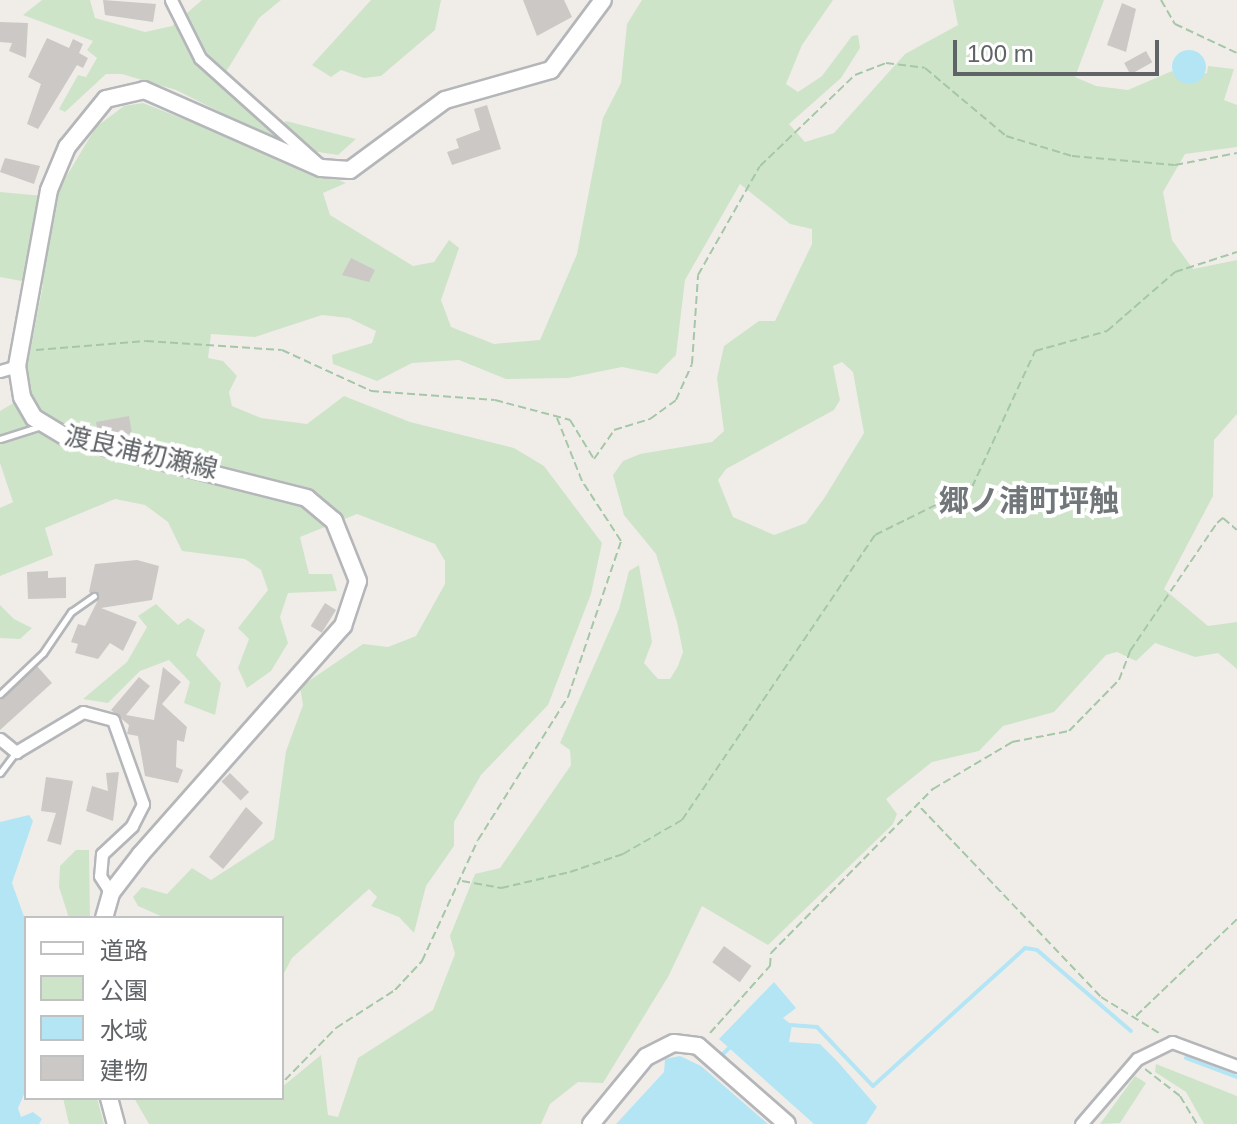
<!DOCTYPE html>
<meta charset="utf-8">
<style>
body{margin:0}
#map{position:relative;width:1237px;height:1124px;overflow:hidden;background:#f0ede9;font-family:Helvetica,"Noto Sans JP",sans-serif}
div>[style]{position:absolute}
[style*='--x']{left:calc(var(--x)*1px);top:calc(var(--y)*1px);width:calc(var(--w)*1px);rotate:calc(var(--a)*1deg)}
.green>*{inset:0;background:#cee4c9}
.water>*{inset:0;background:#b4e5f5}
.round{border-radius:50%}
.stream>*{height:4px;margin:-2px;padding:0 2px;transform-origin:2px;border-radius:2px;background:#b4e5f5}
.building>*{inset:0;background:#cbc8c5;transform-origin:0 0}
.path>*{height:2px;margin-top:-1px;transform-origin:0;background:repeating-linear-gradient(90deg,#a5c7a8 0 8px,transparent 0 12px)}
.roads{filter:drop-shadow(2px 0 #b4b6b9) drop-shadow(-2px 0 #b4b6b9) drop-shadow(0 2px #b4b6b9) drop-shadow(0 -2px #b4b6b9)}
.service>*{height:5px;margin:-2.5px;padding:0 2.5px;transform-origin:2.5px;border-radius:2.5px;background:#fff}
.minor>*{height:11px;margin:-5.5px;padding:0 5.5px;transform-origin:5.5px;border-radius:5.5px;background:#fff}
.secondary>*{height:16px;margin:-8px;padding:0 8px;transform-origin:8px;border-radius:8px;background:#fff}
span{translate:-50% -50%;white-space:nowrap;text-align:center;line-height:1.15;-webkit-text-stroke:8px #fff;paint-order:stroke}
.street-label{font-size:26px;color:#606467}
.quarter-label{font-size:30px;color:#717679;font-weight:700}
.legend{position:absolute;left:24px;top:916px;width:260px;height:184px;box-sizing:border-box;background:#fff;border:2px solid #bfc1c2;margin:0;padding:10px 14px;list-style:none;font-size:24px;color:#606467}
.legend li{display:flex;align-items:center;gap:16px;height:40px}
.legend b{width:40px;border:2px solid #bfc1c2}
.scale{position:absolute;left:953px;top:40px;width:206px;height:36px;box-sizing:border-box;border:4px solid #606467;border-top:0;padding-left:10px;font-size:24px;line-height:28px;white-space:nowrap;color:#606467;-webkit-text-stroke:6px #fff;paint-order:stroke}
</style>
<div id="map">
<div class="green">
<div style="clip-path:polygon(42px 0,90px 0,95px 18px,145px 32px,172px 26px,202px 0,281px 0,259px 18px,221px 80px,277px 130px,286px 121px,356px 139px,338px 155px,292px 148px,176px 90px,122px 74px,106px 74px,65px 112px,59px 109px,78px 75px,86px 77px,97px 58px,87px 50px,93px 41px,23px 15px)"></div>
<div style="clip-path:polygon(371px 0,441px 0,435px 30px,381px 76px,364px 78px,341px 70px,331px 77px,312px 65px)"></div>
<div style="clip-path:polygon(evenodd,642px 0,833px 0,802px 45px,786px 84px,798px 92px,822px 76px,852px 36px,858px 35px,860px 48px,841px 78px,789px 124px,805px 142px,834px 133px,905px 54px,958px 25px,953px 0,1104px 0,1075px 77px,1096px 86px,1128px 90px,1172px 71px,1179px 80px,1207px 73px,1208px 66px,1234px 69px,1224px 100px,1237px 105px,1237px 147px,1185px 154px,1163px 192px,1172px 240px,1193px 269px,1237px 260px,1237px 414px,1214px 440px,1213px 496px,1164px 589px,1208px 626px,1237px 622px,1237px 669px,1218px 653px,1195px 657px,1155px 643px,1136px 661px,1117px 652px,1106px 655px,1054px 712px,1003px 726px,979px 751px,932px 762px,886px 799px,897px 814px,893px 824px,768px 945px,702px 906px,668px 977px,603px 1083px,578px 1082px,550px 1104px,541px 1124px,149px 1124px,134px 1098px,282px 1098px,282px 1087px,321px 1055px,328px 1115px,338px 1117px,358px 1058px,433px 1010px,455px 954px,450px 936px,475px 874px,500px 868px,571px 765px,570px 750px,560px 743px,619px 609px,629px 571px,639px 565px,652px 642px,644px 663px,658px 679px,670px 679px,678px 666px,683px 652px,677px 622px,656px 554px,624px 515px,613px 475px,623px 461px,640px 454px,712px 442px,724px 431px,717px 378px,724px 346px,759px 321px,775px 321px,812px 244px,812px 229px,790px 224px,740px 184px,685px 280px,676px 355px,657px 374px,622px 367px,568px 378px,506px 379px,459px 360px,412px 363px,377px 381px,333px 364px,332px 355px,372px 343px,376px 331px,349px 318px,322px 315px,255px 337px,211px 334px,208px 358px,223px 361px,237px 376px,229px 392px,232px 406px,261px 418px,307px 424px,344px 396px,410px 422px,514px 448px,544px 466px,602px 543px,591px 594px,548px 705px,481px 775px,454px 822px,454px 846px,426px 886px,414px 933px,399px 917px,371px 906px,377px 897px,369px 889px,292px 958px,282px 977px,282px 918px,165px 918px,138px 906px,133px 897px,142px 887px,167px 894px,192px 868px,211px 880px,274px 839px,286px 751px,303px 705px,300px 687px,363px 644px,388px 647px,416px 636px,445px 584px,445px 561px,435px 544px,357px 514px,300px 537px,309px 574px,332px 574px,337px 591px,288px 593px,280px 617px,288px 643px,271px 671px,247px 688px,238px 668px,249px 639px,238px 628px,268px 590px,261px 570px,245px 559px,182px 551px,168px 522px,145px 505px,115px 499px,45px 528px,53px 555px,0 576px,0 508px,13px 502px,0 463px,0 411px,30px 393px,26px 372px,43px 285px,0 277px,0 192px,54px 197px,96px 127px,124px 106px,143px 103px,346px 183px,323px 193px,330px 215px,413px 266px,434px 262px,449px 240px,459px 248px,441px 300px,451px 327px,494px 344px,540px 340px,577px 254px,603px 118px,621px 83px,627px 24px,642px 0,842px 362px,853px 372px,864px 433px,825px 497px,806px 523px,774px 535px,733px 517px,718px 480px,726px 469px,834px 410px,840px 400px,833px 366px,842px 362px)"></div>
<div style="clip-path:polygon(156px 604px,178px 625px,188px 618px,205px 630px,196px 655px,221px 683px,215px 715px,184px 703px,190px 682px,169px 660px,140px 671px,108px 703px,83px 699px,127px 662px,147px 627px,138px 616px)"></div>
<div style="clip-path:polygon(0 605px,14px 619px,32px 628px,20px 639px,0 638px)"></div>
<div style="clip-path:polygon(76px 850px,89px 850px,90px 918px,69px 918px,59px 887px,60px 866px)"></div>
<div style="clip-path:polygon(1156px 1064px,1237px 1096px,1237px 1124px,1204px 1124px,1186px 1092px,1155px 1072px)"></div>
<div style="clip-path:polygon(1135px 1076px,1146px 1083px,1120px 1123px,1100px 1124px)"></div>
<div style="clip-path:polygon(63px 1098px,97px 1098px,104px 1124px,69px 1124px)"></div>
</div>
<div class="water">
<div class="round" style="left:1172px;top:50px;width:34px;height:34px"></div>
<div style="clip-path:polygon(29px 815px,33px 821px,12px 883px,26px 922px,26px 1090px,18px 1108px,21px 1117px,33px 1112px,42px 1119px,39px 1124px,0 1124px,0 822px)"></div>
<div style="clip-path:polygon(774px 982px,796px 1008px,783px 1018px,792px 1025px,789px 1042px,820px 1044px,838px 1062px,877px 1107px,866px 1124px,814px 1124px,719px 1039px)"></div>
<div style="clip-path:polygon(680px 1056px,701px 1066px,768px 1124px,616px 1124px,664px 1072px,665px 1059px)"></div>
</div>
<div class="stream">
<div style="--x:790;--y:1025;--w:27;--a:4"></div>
<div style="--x:817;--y:1027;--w:81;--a:46.5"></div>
<div style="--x:873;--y:1086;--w:205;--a:-42.2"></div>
<div style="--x:1025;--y:948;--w:12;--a:9"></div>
<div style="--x:1037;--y:950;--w:124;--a:40.8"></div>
<div style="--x:723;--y:1054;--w:10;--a:-45"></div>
<div style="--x:1186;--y:1058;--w:54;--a:20.4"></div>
</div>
<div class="building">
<div style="clip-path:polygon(103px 0,156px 4px,153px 22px,105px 15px)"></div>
<div style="clip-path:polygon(523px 0,564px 0,572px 17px,537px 36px)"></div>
<div style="clip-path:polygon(1122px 3px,1136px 9px,1126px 52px,1107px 45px)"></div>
<div style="clip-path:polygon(0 22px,28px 23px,26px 58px,9px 51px,12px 43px,0 42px)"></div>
<div style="clip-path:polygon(47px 38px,69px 48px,73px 39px,83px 44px,79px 53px,88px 58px,83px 68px,77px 65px,38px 129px,27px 124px,41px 84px,28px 77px)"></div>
<div style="left:1146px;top:51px;width:13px;height:25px;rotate:61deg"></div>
<div style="clip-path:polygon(487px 105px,501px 149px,452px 165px,447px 152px,459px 148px,456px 139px,480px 130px,474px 109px)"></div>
<div style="clip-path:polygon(5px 158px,40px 166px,34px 184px,0 172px)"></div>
<div style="clip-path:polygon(351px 258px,375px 270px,369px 282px,342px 275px)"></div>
<div style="clip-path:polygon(129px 416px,132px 434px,98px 434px,96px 422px)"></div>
<div style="clip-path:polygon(137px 560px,159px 566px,152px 600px,101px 608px,137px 622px,123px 651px,110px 643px,98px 659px,75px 653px,78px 644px,71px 642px,78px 624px,85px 626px,99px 598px,89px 592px,95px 564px)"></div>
<div style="clip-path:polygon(48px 571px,48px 578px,66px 577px,66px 598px,28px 599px,27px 572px)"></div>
<div style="left:325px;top:603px;width:13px;height:27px;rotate:32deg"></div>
<div style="clip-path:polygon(37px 666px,52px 683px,0 730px,0 699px)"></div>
<div style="clip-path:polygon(163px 667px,181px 682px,162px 704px,187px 727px,184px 742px,177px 740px,176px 767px,183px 770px,178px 783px,145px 776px,138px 736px,127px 734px,129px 725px,111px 710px,139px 677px,150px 686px,126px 715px,154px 720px)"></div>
<div style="clip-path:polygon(119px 772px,113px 821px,86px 811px,92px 786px,108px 791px,106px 773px)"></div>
<div style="left:230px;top:773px;width:27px;height:12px;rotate:45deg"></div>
<div style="clip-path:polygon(46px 777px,73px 781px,61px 845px,47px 841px,56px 813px,41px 811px)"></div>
<div style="clip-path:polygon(246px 807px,263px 823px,223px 869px,209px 857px)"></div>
<div style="left:724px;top:946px;width:34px;height:20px;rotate:36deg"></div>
</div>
<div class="path">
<div style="--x:1161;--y:0;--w:28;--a:60"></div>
<div style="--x:1175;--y:24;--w:68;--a:25.1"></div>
<div style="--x:36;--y:350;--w:110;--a:-4.7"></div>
<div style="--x:146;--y:341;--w:136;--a:3.8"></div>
<div style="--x:282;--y:350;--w:98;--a:24.7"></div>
<div style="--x:371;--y:391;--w:124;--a:4.2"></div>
<div style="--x:495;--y:400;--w:78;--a:14.9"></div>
<div style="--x:570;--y:420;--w:46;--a:58.4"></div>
<div style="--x:594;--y:459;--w:35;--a:-55"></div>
<div style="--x:614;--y:430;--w:38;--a:-17"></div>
<div style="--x:650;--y:419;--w:32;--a:-36"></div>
<div style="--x:676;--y:400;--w:39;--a:-66"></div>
<div style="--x:692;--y:364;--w:89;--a:-86.1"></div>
<div style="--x:698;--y:275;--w:125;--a:-60.4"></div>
<div style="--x:760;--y:166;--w:132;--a:-43.8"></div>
<div style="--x:855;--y:75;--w:33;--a:-21"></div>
<div style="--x:886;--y:63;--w:39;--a:7"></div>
<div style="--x:925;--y:68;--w:106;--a:40"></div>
<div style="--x:1006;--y:136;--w:69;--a:16.9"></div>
<div style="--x:1072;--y:156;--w:103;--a:5"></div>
<div style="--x:1175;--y:165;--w:63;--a:-11"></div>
<div style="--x:921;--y:808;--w:261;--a:46.4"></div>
<div style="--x:1101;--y:997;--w:68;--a:31.8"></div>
<div style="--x:462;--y:881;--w:40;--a:10"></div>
<div style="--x:501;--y:888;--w:71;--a:-13.1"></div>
<div style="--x:570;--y:872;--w:56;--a:-18.8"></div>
<div style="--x:623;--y:854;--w:68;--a:-30"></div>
<div style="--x:682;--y:820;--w:344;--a:-55.9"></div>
<div style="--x:875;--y:535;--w:108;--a:-26.3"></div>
<div style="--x:972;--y:487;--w:150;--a:-65.1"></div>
<div style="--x:1035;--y:351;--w:75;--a:-15.5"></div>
<div style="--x:1107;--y:331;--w:90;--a:-40.9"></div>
<div style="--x:1175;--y:272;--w:65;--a:-17.9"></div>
<div style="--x:1136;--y:1016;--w:140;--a:-43.8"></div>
<div style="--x:710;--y:1033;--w:90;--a:-48.2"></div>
<div style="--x:770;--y:966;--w:13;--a:-86"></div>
<div style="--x:771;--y:953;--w:231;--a:-45.4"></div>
<div style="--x:933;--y:789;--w:92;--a:-30.7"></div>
<div style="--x:1012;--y:742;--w:58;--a:-10.9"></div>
<div style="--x:1069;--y:731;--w:71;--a:-45.6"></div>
<div style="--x:1119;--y:680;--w:31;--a:-69"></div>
<div style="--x:1130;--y:651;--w:155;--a:-55.8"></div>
<div style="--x:1217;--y:523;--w:8;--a:-40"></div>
<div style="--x:1223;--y:518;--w:18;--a:41"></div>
<div style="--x:1145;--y:1069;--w:44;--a:37.6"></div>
<div style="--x:1180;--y:1096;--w:33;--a:59"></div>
<div style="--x:285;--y:1080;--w:73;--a:-45.6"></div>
<div style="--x:336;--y:1028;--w:70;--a:-32.8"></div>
<div style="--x:395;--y:990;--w:40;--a:-47"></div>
<div style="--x:422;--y:961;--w:133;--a:-65.2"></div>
<div style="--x:478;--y:840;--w:169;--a:-57.8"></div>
<div style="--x:568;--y:697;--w:165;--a:-71.2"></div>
<div style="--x:621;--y:541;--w:72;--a:-123"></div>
<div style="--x:582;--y:481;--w:68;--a:-111.6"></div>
</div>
<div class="roads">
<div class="service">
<div style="--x:0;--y:439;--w:43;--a:-17.6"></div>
<div style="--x:0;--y:694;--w:59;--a:-43.6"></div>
<div style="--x:43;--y:653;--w:50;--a:-55.7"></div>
<div style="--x:71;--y:612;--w:28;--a:-35"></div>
<div style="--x:0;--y:773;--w:26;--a:-53"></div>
</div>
<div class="minor">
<div style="--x:171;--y:0;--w:65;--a:63.4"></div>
<div style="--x:200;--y:58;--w:159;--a:41.9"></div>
<div style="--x:0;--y:371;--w:18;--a:-16"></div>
<div style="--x:0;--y:739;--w:21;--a:39"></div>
<div style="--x:16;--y:752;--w:78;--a:-30.8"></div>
<div style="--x:83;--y:712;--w:31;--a:15"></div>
<div style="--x:113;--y:720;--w:89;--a:70.3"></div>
<div style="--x:143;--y:804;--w:25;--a:117"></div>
<div style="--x:132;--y:826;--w:41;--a:137"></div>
<div style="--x:102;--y:854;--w:22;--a:95"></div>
<div style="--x:100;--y:876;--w:20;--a:57"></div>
<div style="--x:1081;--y:1124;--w:86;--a:-49.3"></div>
<div style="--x:1137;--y:1059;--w:39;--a:-26"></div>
<div style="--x:1172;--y:1042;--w:69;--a:20.3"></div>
</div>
<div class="secondary">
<div style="--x:104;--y:918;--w:26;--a:-74"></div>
<div style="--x:111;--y:893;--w:49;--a:-52.4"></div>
<div style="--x:141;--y:854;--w:305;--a:-48.5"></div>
<div style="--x:343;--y:626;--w:47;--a:-71.6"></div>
<div style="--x:358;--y:581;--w:65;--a:-111.8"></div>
<div style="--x:334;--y:521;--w:35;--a:-140"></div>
<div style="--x:307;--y:498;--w:249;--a:-165.8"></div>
<div style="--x:66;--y:437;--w:37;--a:-149"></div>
<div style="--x:34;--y:418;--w:24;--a:-120"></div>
<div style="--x:22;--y:397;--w:31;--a:-99"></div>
<div style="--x:17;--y:366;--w:179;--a:-79.7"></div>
<div style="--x:49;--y:190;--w:47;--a:-67.3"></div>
<div style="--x:67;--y:147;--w:62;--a:-50.9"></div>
<div style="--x:106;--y:99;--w:39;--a:-13"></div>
<div style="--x:144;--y:90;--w:193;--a:23.8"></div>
<div style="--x:321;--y:168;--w:29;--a:4"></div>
<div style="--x:350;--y:170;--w:118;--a:-36.4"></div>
<div style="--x:445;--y:100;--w:110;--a:-15.8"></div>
<div style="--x:551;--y:70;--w:87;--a:-53.4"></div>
<div style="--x:109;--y:1098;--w:27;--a:75"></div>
<div style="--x:591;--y:1124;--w:87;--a:-50.6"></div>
<div style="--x:646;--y:1057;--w:31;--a:-27"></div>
<div style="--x:674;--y:1043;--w:24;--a:7"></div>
<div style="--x:698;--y:1046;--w:118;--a:41.2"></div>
</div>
</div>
<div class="street-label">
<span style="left:141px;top:453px;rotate:13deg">渡良浦初瀬線</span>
</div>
<div class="quarter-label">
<span style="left:1029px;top:501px">郷ノ浦町坪触</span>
</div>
<ul class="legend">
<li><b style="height:10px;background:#fff"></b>道路</li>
<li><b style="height:22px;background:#cee4c9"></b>公園</li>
<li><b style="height:22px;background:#b4e5f5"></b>水域</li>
<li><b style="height:22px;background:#cbc8c5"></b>建物</li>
</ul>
<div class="scale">100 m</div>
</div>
